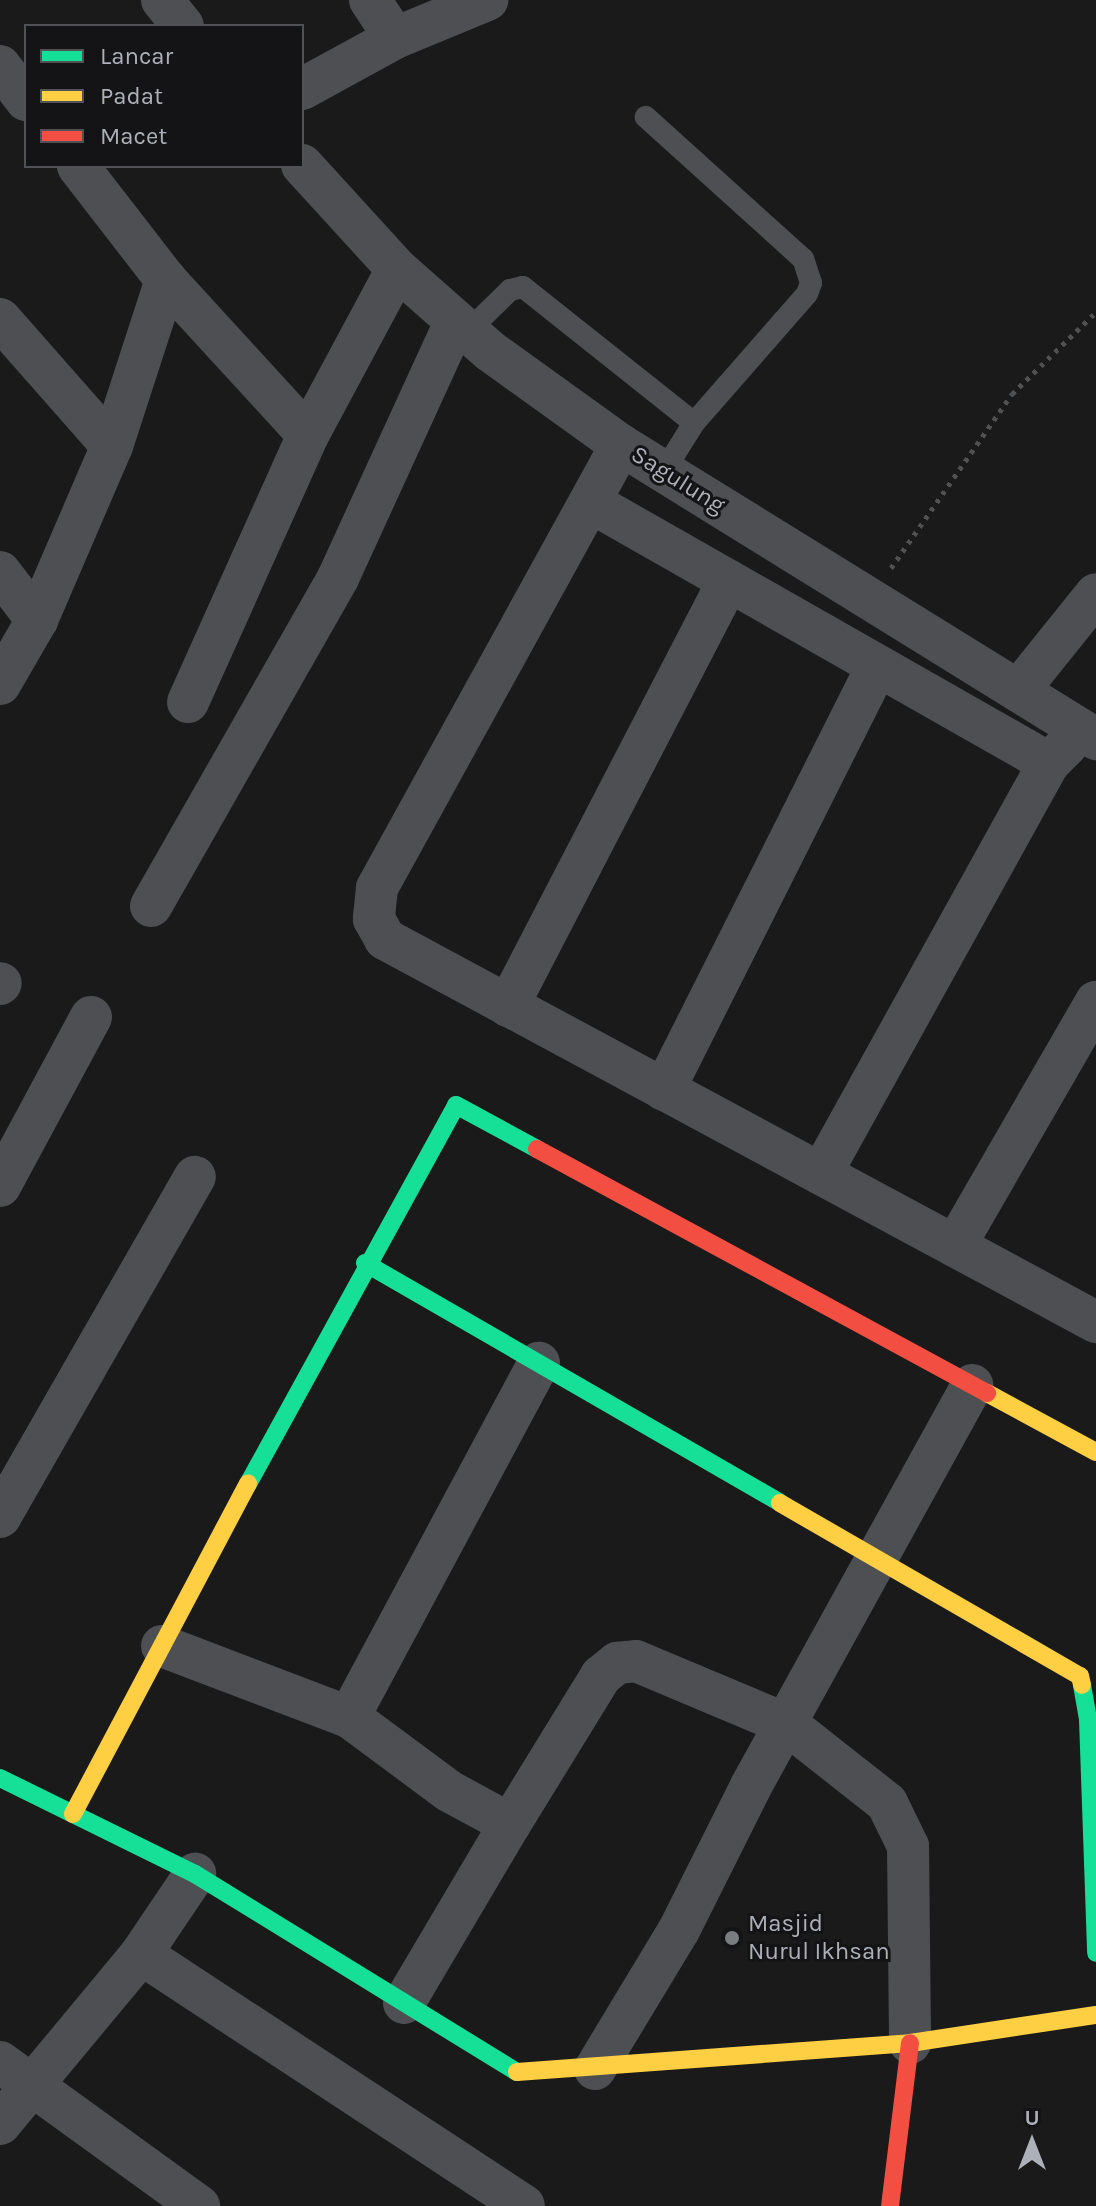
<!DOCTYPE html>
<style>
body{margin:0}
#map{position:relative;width:1096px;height:2206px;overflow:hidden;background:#1a1a1a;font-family:Karla,sans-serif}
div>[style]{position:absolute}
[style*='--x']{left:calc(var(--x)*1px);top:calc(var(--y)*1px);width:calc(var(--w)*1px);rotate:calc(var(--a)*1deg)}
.path>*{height:5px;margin-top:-2.5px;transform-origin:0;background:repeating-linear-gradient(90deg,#505153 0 4px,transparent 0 10px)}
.lane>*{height:22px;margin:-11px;padding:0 11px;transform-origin:11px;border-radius:11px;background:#4e4f52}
.street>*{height:42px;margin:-21px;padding:0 21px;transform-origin:21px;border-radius:21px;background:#4e4f52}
.fast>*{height:18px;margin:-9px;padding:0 9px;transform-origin:9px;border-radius:9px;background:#16e098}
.slow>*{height:18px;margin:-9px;padding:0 9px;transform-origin:9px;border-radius:9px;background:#ffcf43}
.jam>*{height:18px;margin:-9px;padding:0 9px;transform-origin:9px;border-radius:9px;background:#f24e42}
.dots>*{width:22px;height:22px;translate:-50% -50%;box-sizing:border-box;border:4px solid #141416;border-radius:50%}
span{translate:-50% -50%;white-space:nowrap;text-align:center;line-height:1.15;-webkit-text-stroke:6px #141416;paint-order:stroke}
.street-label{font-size:24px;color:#acb0b9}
.poi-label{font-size:24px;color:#acb0b9}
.left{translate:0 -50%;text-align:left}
.legend{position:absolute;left:24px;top:24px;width:280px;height:144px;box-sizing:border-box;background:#141416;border:2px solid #515257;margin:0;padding:10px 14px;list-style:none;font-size:24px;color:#acb0b9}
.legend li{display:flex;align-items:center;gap:16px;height:40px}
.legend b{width:40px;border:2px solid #515257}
.north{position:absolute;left:992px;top:2102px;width:80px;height:80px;-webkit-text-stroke:6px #141416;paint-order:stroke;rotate:0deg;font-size:22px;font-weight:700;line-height:32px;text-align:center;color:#acb0b9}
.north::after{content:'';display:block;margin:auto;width:28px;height:36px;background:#acb0b9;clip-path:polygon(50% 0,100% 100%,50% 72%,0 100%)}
</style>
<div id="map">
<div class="path">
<div style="--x:891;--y:568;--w:212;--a:-55.2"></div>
<div style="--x:1012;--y:394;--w:117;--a:-44.3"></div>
</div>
<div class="lane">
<div style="--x:467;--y:332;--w:60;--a:-44.3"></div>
<div style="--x:510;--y:290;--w:13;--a:-13"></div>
<div style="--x:523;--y:287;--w:218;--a:38.5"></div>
<div style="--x:694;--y:423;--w:171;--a:-48.8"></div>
<div style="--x:807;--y:294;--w:12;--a:-70"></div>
<div style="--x:811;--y:283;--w:25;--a:-108"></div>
<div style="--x:803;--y:259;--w:212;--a:-137.9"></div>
<div style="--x:664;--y:471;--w:57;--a:-58"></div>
</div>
<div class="street">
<div style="--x:162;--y:0;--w:33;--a:51"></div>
<div style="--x:370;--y:0;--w:45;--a:56.7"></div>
<div style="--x:0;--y:66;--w:43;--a:52.6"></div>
<div style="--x:302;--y:89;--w:106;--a:-28.7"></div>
<div style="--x:395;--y:38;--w:100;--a:-22.4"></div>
<div style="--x:302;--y:165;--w:141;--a:47.6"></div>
<div style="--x:397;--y:269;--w:124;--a:41.4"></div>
<div style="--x:490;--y:351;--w:161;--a:35.7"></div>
<div style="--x:621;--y:445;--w:559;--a:31.76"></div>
<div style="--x:166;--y:280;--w:210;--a:47.5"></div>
<div style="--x:0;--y:319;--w:169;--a:48.6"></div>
<div style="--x:621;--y:445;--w:506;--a:118.85"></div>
<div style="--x:377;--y:888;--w:31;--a:96"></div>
<div style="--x:374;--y:919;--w:23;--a:61"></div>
<div style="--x:385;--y:939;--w:808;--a:28.31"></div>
<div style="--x:592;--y:503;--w:526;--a:29.64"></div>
<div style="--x:0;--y:572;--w:61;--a:52.4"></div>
<div style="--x:0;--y:684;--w:74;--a:-60"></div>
<div style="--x:37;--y:620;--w:189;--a:-66.7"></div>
<div style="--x:112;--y:446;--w:175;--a:-72"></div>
<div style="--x:166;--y:280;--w:144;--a:-127.7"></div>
<div style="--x:1018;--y:691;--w:124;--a:-51.2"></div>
<div style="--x:188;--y:702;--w:293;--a:-65.8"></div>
<div style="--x:308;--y:435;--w:188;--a:-61.8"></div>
<div style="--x:151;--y:906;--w:378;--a:-60.3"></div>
<div style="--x:338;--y:578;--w:281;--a:-65.4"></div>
<div style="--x:0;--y:984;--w:1;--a:-45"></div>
<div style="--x:508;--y:1006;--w:479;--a:-62.6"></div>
<div style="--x:664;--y:1090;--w:474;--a:-63.3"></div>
<div style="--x:821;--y:1174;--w:470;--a:-61"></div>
<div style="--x:1049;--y:763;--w:25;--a:-45"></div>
<div style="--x:0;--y:1186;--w:192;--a:-61.7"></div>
<div style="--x:955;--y:1246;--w:282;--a:-60"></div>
<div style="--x:0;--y:1517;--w:392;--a:-60.2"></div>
<div style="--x:162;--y:1646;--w:200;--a:20.8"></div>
<div style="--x:510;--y:1824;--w:174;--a:-58.4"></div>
<div style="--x:601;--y:1676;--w:21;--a:-39"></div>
<div style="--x:617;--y:1663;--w:19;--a:-6"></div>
<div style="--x:636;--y:1661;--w:165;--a:22.8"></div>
<div style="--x:788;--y:1725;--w:126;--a:38.2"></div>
<div style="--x:887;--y:1803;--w:48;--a:64"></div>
<div style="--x:908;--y:1846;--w:197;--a:89.4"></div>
<div style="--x:141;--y:1954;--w:458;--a:33.3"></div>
<div style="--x:404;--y:2003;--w:208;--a:-59.4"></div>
<div style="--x:510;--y:1824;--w:69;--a:-151.6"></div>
<div style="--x:449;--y:1791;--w:124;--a:-143.5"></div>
<div style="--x:349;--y:1717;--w:402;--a:-61.8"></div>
<div style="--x:0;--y:2062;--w:246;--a:35.9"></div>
<div style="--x:595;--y:2069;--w:162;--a:-58.9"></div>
<div style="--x:679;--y:1930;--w:161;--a:-63.4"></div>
<div style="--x:751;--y:1786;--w:458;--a:-61.1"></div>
<div style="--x:0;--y:2124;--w:221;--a:-50.3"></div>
<div style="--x:141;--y:1954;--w:97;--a:-56"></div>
</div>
<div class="fast">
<div style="--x:365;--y:1263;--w:479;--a:30"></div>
<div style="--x:248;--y:1484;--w:432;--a:-61.2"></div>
<div style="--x:456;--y:1105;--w:92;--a:28.5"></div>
<div style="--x:1082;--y:1685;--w:35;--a:80"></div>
<div style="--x:1088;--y:1719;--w:234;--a:88"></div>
<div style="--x:0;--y:1778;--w:217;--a:26.2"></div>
<div style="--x:195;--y:1874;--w:378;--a:31.6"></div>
</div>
<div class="slow">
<div style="--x:987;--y:1393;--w:124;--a:28.4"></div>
<div style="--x:780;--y:1503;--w:346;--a:30"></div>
<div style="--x:1080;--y:1676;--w:9;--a:77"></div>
<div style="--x:73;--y:1814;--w:374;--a:-62.1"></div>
<div style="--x:517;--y:2072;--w:394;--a:-4.2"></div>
<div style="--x:910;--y:2043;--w:188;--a:-8.6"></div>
</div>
<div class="jam">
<div style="--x:537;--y:1149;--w:512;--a:28.47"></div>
<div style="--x:890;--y:2206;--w:164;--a:-83"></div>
</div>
<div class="dots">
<div style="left:732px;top:1938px;background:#797c81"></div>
</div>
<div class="street-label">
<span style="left:678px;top:480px;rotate:32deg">Sagulung</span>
</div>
<div class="poi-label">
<span class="left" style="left:748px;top:1938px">Masjid<br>Nurul Ikhsan</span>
</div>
<ul class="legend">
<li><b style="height:10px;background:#16e098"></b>Lancar</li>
<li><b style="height:10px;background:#ffcf43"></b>Padat</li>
<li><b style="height:10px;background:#f24e42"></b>Macet</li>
</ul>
<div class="north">U</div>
</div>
